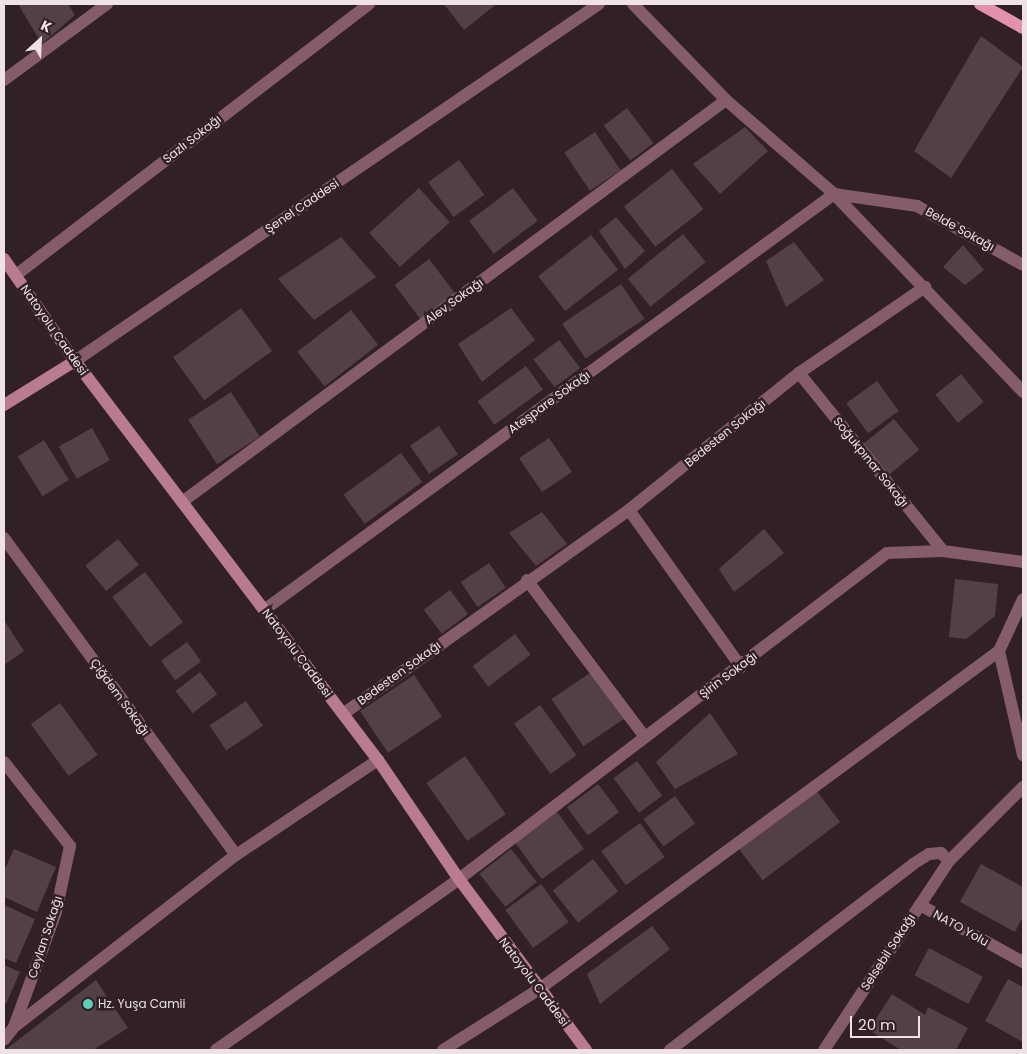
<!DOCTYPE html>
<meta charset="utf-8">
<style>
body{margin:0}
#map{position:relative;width:1027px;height:1054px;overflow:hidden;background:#312025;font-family:Poppins,sans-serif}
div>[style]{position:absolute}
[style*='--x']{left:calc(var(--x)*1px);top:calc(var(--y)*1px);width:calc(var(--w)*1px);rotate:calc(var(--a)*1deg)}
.building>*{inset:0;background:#534046;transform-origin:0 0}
.street>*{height:12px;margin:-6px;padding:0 6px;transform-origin:6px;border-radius:6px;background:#845d68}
.secondary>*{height:12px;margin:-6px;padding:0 6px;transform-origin:6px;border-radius:6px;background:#b97b8e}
.primary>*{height:12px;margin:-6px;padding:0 6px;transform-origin:6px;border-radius:6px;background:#e292ab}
.dots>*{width:14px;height:14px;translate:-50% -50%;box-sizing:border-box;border:2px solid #312025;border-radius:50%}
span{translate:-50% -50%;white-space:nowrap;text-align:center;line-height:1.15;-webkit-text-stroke:5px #312025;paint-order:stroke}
.street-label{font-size:12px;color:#eee2e5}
.poi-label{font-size:12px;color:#eee2e5}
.left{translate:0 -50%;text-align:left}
.frame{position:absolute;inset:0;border:5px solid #eee2e5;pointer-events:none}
.north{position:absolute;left:15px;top:15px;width:50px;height:50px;-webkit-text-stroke:4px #312025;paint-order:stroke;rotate:25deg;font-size:14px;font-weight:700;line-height:20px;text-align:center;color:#eee2e5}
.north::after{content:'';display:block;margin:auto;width:18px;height:22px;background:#eee2e5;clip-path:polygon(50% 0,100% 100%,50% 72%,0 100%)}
.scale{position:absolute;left:850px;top:1016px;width:70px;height:22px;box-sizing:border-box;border:2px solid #eee2e5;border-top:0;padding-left:6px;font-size:15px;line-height:18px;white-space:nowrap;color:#eee2e5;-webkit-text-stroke:4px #312025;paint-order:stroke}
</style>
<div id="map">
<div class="building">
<div style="clip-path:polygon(18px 4px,68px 4px,75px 15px,42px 44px)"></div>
<div style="clip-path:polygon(444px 4px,493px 4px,494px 6px,464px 30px)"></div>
<div style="clip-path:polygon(981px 36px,1023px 67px,951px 178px,914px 151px)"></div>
<div style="left:627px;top:108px;width:44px;height:29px;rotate:53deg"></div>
<div style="clip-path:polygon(745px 127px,768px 151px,720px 194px,693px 164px)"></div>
<div style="left:595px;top:132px;width:46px;height:37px;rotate:56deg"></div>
<div style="left:459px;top:160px;width:43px;height:38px;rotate:54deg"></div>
<div style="left:672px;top:169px;width:51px;height:61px;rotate:52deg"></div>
<div style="left:419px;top:188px;width:46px;height:67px;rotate:48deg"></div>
<div style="left:513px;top:188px;width:41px;height:55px;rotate:53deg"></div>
<div style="clip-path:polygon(616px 217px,645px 251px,625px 269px,599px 231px)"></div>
<div style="left:683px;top:234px;width:36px;height:71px;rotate:51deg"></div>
<div style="left:591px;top:235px;width:44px;height:67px;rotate:52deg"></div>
<div style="clip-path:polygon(341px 237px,376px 277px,314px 320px,278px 279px)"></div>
<div style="clip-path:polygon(794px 242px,824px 280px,786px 307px,766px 261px)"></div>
<div style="clip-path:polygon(963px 245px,984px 270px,965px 285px,943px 267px)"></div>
<div style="left:429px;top:259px;width:43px;height:43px;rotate:53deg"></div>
<div style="left:621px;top:284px;width:42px;height:71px;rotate:56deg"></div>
<div style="left:241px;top:308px;width:53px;height:84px;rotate:54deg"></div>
<div style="clip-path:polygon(511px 308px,535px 340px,482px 382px,458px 344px)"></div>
<div style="left:351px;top:310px;width:44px;height:68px;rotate:52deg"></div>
<div style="left:559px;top:340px;width:35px;height:32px;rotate:53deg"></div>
<div style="left:526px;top:366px;width:29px;height:60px;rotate:54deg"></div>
<div style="left:961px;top:374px;width:36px;height:33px;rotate:51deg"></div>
<div style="left:877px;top:381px;width:37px;height:38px;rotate:54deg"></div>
<div style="left:231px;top:392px;width:53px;height:51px;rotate:57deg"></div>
<div style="left:894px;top:419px;width:40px;height:39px;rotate:51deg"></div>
<div style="left:439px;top:426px;width:34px;height:35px;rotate:56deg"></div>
<div style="left:92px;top:428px;width:37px;height:38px;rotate:61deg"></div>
<div style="left:549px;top:438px;width:41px;height:36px;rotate:56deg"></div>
<div style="left:44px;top:440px;width:47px;height:31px;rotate:58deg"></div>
<div style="left:401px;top:453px;width:36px;height:71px;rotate:54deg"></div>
<div style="clip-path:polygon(542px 512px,567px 544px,536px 566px,509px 533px)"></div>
<div style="clip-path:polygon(764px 529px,784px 553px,734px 592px,719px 569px)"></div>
<div style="left:118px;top:539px;width:33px;height:42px;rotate:51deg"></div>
<div style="left:489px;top:563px;width:30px;height:34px;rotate:56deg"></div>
<div style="left:145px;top:572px;width:63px;height:41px;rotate:53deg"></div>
<div style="clip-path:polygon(955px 579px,998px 584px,995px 616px,966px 639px,949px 637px)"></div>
<div style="left:450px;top:590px;width:30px;height:33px;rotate:53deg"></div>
<div style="clip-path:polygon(4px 620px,24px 651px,4px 665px)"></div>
<div style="left:515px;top:634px;width:26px;height:53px;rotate:53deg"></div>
<div style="left:187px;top:642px;width:24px;height:32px;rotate:54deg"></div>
<div style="left:593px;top:671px;width:57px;height:50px;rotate:56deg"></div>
<div style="left:200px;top:672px;width:28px;height:31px;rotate:52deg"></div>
<div style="left:414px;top:675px;width:50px;height:65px;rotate:56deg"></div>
<div style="left:246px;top:701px;width:30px;height:44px;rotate:56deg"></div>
<div style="left:60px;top:703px;width:64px;height:36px;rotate:54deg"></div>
<div style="left:540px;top:705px;width:62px;height:32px;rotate:54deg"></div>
<div style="clip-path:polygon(710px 713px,738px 754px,675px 789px,656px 762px)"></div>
<div style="left:465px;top:756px;width:71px;height:47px;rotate:55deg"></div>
<div style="left:637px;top:761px;width:43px;height:29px;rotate:54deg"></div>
<div style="left:598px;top:784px;width:35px;height:39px;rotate:53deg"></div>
<div style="left:816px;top:790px;width:40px;height:97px;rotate:53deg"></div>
<div style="left:675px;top:796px;width:34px;height:39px;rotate:54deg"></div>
<div style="left:555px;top:809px;width:49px;height:52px;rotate:54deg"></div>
<div style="left:640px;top:823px;width:42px;height:48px;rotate:54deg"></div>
<div style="clip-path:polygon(14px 849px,56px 867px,37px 912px,4px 897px,4px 871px)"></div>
<div style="left:511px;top:849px;width:42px;height:40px;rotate:52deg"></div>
<div style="left:593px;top:859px;width:41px;height:51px;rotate:52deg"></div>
<div style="clip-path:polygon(981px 864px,1023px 887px,1023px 916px,1015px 932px,960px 902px)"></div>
<div style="left:541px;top:884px;width:47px;height:44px;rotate:54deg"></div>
<div style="clip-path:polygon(4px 905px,35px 919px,16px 963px,4px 958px)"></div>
<div style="clip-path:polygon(652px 926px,670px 949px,600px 1004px,587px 974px)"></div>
<div style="left:929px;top:948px;width:61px;height:31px;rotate:28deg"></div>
<div style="clip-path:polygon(4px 965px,20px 972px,6px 1004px,4px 1003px)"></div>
<div style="clip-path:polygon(1008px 979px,1023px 987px,1023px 1042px,985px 1021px)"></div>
<div style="clip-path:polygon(96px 980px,128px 1028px,93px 1050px,5px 1050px)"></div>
<div style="clip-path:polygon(892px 994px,925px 1015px,928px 1007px,968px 1028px,956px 1050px,901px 1050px,869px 1030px)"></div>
</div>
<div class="street">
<div style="--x:633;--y:4;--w:134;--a:45.9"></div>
<div style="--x:726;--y:100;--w:143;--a:41"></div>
<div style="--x:834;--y:194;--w:274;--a:46.3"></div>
<div style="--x:4;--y:80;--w:128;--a:-36.4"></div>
<div style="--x:16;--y:275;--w:445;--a:-37.5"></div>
<div style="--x:75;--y:361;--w:634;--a:-34.27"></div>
<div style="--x:799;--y:373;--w:229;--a:51"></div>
<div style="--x:182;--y:502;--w:676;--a:-36.46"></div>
<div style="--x:629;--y:510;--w:193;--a:54.5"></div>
<div style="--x:4;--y:538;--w:393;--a:53.8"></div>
<div style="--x:527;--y:580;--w:196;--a:53.1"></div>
<div style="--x:264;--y:610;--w:706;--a:-36.12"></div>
<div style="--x:834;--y:194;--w:84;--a:8.2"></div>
<div style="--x:917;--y:206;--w:121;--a:29.1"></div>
<div style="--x:999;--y:651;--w:107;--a:77"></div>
<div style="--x:343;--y:714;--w:351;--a:-35.5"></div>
<div style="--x:629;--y:510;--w:218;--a:-38.9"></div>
<div style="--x:799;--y:373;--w:153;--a:-34.3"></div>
<div style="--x:4;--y:762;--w:107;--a:51.8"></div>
<div style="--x:70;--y:846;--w:67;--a:102"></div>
<div style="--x:56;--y:912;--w:122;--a:110.1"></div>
<div style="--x:14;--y:1027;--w:16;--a:128"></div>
<div style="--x:949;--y:861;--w:53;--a:123.4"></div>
<div style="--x:920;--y:905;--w:118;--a:29"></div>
<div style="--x:14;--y:1027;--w:281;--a:-37.8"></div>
<div style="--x:236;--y:855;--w:171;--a:-33.8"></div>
<div style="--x:216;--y:1050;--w:297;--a:-35.1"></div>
<div style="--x:459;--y:879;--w:538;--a:-37.3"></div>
<div style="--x:887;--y:553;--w:56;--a:-2"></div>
<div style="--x:943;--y:551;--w:81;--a:7.8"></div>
<div style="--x:443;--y:1050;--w:112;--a:-32.3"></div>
<div style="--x:538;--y:990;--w:572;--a:-36.33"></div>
<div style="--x:999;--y:651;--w:57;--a:-65.2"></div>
<div style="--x:670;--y:1050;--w:306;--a:-37.4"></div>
<div style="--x:913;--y:864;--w:19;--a:-32"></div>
<div style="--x:929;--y:854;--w:12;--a:-5"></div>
<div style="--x:941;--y:853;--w:11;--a:45"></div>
<div style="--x:949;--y:861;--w:105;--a:-45"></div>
<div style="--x:824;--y:1050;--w:174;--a:-56.5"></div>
</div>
<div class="secondary">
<div style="--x:4;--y:259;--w:124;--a:55.2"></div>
<div style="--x:75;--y:361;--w:501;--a:52.79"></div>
<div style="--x:378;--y:760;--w:144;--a:55.8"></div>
<div style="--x:459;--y:879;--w:213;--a:53.4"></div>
<div style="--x:4;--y:405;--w:84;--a:-31.8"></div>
</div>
<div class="primary">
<div style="--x:980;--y:4;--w:49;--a:29.2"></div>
</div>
<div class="dots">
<div style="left:88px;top:1004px;background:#5dceb9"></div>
</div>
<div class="street-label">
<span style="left:192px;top:139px;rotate:-38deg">Sazlı Sokağı</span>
<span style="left:302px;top:206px;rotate:-34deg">Şenel Caddesi</span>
<span style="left:960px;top:229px;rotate:29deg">Belde Sokağı</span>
<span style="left:454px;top:301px;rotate:-36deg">Alev Sokağı</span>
<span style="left:54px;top:330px;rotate:55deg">Natoyolu Caddesi</span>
<span style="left:549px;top:402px;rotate:-36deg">Ateşpare Sokağı</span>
<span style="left:725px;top:433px;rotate:-39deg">Bedesten Sokağı</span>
<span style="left:871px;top:462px;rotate:51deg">Soğukpınar Sokağı</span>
<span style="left:297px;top:653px;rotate:53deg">Natoyolu Caddesi</span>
<span style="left:399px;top:673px;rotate:-36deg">Bedesten Sokağı</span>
<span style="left:728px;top:675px;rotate:-37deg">Şirin Sokağı</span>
<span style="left:120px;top:697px;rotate:54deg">Çiğdem Sokağı</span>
<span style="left:961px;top:928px;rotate:29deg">NATO Yolu</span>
<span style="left:45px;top:937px;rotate:-72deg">Ceylan Sokağı</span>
<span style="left:888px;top:952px;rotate:-57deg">Selsebil Sokağı</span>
<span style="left:534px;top:982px;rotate:53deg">Natoyolu Caddesi</span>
</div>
<div class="poi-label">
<span class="left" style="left:98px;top:1004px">Hz. Yuşa Camii</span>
</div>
<div class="frame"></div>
<div class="north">K</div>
<div class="scale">20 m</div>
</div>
